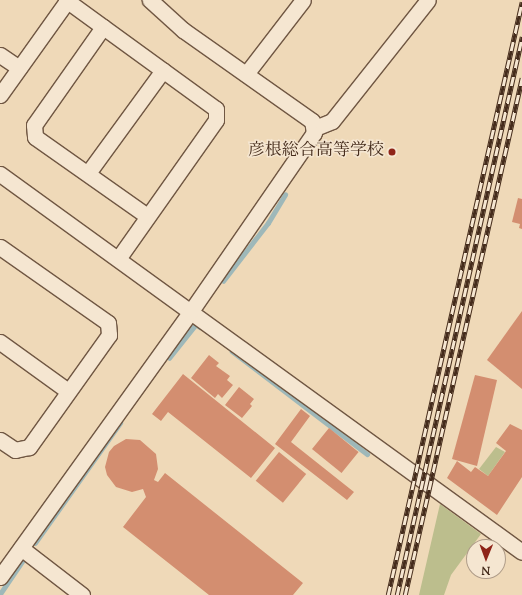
<!DOCTYPE html>
<meta charset="utf-8">
<style>
body{margin:0}
#map{position:relative;width:522px;height:595px;overflow:hidden;background:#efd9b8;font-family:"Sorts Mill Goudy","Noto Serif JP",serif}
div>[style]{position:absolute}
[style*='--x']{left:calc(var(--x)*1px);top:calc(var(--y)*1px);width:calc(var(--w)*1px);rotate:calc(var(--a)*1deg)}
.green>*{inset:0;background:#bcbe8d}
.stream>*{height:4.5px;margin:-2.25px;padding:0 2.25px;transform-origin:2.25px;border-radius:2.25px;background:#9eb8b9}
.building>*{inset:0;background:#d38e70;transform-origin:0 0}
.roads{filter:drop-shadow(1px 0 #705743) drop-shadow(-1px 0 #705743) drop-shadow(0 1px #705743) drop-shadow(0 -1px #705743)}
.street>*{height:15px;margin:-7.5px;padding:0 7.5px;transform-origin:7.5px;border-radius:7.5px;background:#f5e6d1}
.rail>*{height:4.5px;margin-top:-2.25px;transform-origin:0;background:repeating-linear-gradient(90deg,#f5e6d1 0 9px,#452c1c 0 18px);box-sizing:border-box;border-block:1px solid #452c1c}
.dots>*{width:11px;height:11px;translate:-50% -50%;box-sizing:border-box;border:2px solid #f5e6d1;border-radius:50%}
span{translate:-50% -50%;white-space:nowrap;text-align:center;line-height:1.15;-webkit-text-stroke:3px #f5e6d1;paint-order:stroke}
.poi-label{font-size:17px;color:#452c1c}
.right{translate:-100% -50%;text-align:right}
.north{position:absolute;left:466px;top:539px;width:40px;height:40px;box-sizing:border-box;background:#f5e6d1;border:1px solid #af9c89;border-radius:50%;rotate:181deg;font-size:11px;font-weight:700;line-height:16px;text-align:center;color:#452c1c}
.north::after{content:'';display:block;margin:auto;width:14px;height:18px;background:#8f2418;clip-path:polygon(50% 0,100% 100%,50% 72%,0 100%)}
</style>
<div id="map">
<div class="green">
<div style="clip-path:polygon(496px 447px,505px 452px,488px 476px,479px 469px)"></div>
<div style="clip-path:polygon(440px 504px,481px 534px,451px 575px,444px 595px,419px 595px)"></div>
</div>
<div class="stream">
<div style="--x:223;--y:281;--w:73;--a:-52.2"></div>
<div style="--x:268;--y:223;--w:33;--a:-59"></div>
<div style="--x:232;--y:351;--w:170;--a:37.3"></div>
<div style="--x:169;--y:358;--w:43;--a:-51.5"></div>
<div style="--x:196;--y:324;--w:5;--a:37"></div>
<div style="--x:35;--y:543;--w:147;--a:-54.7"></div>
<div style="--x:0;--y:594;--w:41;--a:-55.9"></div>
</div>
<div class="building">
<div style="clip-path:polygon(518px 198px,522px 199px,522px 229px,519px 228px,520px 224px,512px 222px)"></div>
<div style="clip-path:polygon(522px 311px,522px 389px,487px 360px)"></div>
<div style="clip-path:polygon(209px 355px,219px 363px,216px 366px,230px 376px,227px 380px,233px 385px,222px 398px,218px 394px,215px 398px,191px 378px)"></div>
<div style="clip-path:polygon(183px 374px,275px 448px,251px 478px,168px 412px,161px 421px,152px 414px)"></div>
<div style="clip-path:polygon(475px 375px,497px 380px,477px 466px,452px 459px)"></div>
<div style="clip-path:polygon(239px 387px,254px 399px,250px 404px,252px 406px,242px 418px,225px 405px)"></div>
<div style="clip-path:polygon(301px 409px,310px 416px,291px 442px,354px 492px,347px 500px,275px 444px)"></div>
<div style="clip-path:polygon(510px 424px,522px 430px,522px 477px,497px 515px,447px 478px,457px 461px,471px 472px,475px 467px,488px 476px,506px 451px,496px 443px)"></div>
<div style="left:329px;top:428px;width:38px;height:27px;rotate:39deg"></div>
<div style="clip-path:polygon(126px 439px,140px 440px,156px 454px,158px 469px,154px 480px,158px 482px,165px 473px,303px 583px,293px 595px,209px 595px,123px 527px,146px 497px,143px 489px,132px 492px,116px 487px,107px 475px,105px 467px,109px 452px,114px 446px)"></div>
<div style="left:279px;top:452px;width:35px;height:37px;rotate:39deg"></div>
</div>
<div class="roads">
<div class="street">
<div style="--x:66;--y:0;--w:185;--a:36"></div>
<div style="--x:216;--y:109;--w:11;--a:90"></div>
<div style="--x:216;--y:120;--w:170;--a:125.2"></div>
<div style="--x:103;--y:27;--w:120;--a:125.1"></div>
<div style="--x:34;--y:125;--w:12;--a:85"></div>
<div style="--x:35;--y:137;--w:137;--a:35.2"></div>
<div style="--x:0;--y:55;--w:23;--a:34"></div>
<div style="--x:246;--y:74;--w:93;--a:-52.4"></div>
<div style="--x:0;--y:95;--w:115;--a:-54.5"></div>
<div style="--x:315;--y:128;--w:18;--a:-22"></div>
<div style="--x:332;--y:121;--w:154;--a:-51.6"></div>
<div style="--x:88;--y:173;--w:127;--a:-53.9"></div>
<div style="--x:0;--y:174;--w:644;--a:35.91"></div>
<div style="--x:0;--y:247;--w:132;--a:35.1"></div>
<div style="--x:108;--y:323;--w:12;--a:85"></div>
<div style="--x:109;--y:335;--w:138;--a:125.5"></div>
<div style="--x:29;--y:447;--w:14;--a:168"></div>
<div style="--x:15;--y:450;--w:18;--a:-146"></div>
<div style="--x:0;--y:342;--w:84;--a:35.8"></div>
<div style="--x:21;--y:548;--w:77;--a:37.6"></div>
<div style="--x:0;--y:577;--w:327;--a:-54.3"></div>
<div style="--x:191;--y:311;--w:216;--a:-55.4"></div>
<div style="--x:314;--y:133;--w:12;--a:-99"></div>
<div style="--x:312;--y:121;--w:158;--a:-144.8"></div>
<div style="--x:183;--y:30;--w:45;--a:-137.7"></div>
</div>
</div>
<div class="rail">
<div style="--x:388;--y:595;--w:608;--a:-77.27"></div>
<div style="--x:397;--y:595;--w:572;--a:-77.37"></div>
<div style="--x:405;--y:595;--w:530;--a:-77.25"></div>
</div>
<div class="dots">
<div style="left:392px;top:152px;background:#8f2418"></div>
</div>
<div class="poi-label">
<span class="right" style="left:384px;top:152px">彦根総合高等学校</span>
</div>
<div class="north">N</div>
</div>
